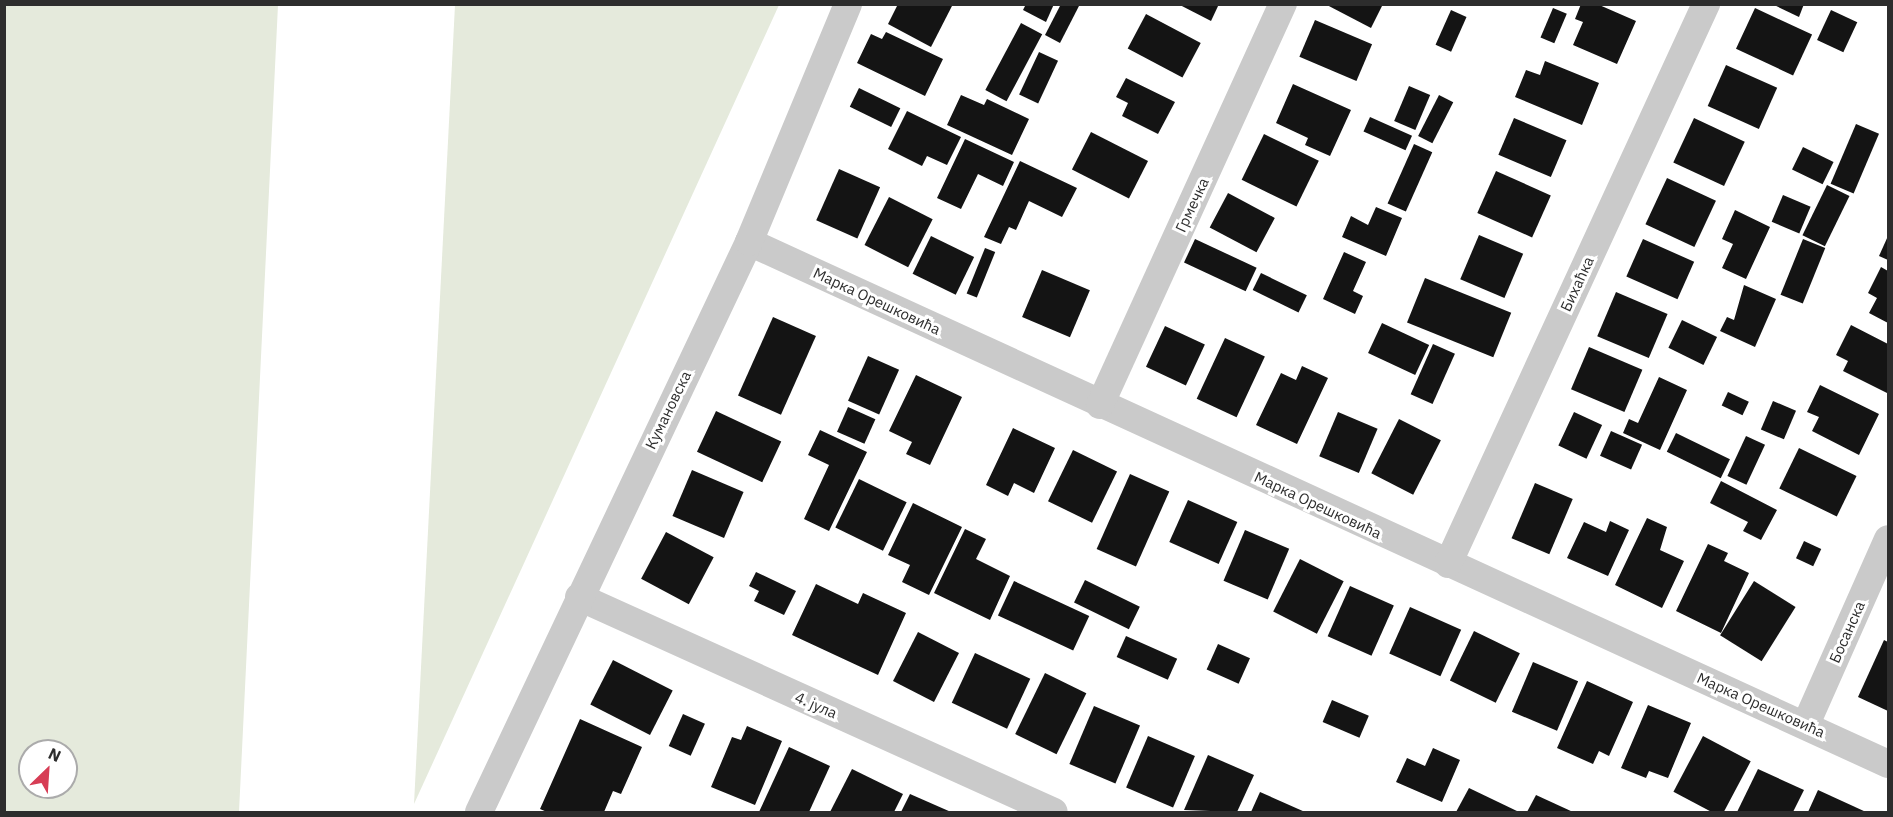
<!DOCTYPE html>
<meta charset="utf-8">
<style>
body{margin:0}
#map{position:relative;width:1893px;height:817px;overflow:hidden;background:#fff;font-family:"IBM Plex Sans",sans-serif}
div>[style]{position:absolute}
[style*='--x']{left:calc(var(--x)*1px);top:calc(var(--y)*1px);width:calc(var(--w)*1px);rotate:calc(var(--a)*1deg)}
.green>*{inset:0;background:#e5eadc}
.building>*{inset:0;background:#141414;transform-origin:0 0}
.minor>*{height:28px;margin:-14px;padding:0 14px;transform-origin:14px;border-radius:14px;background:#cacaca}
span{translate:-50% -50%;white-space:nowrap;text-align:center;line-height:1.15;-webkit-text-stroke:6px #fff;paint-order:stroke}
.street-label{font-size:15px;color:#2d2d2d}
.frame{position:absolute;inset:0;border:6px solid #2d2d2d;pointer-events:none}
.north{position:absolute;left:18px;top:739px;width:60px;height:60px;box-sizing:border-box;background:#fff;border:2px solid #ababab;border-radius:50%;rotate:25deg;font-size:16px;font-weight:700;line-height:24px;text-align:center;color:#2d2d2d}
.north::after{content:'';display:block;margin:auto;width:21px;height:27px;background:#d73d55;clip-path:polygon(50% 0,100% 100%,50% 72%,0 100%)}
</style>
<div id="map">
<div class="green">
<div style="clip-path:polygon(evenodd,5px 4px,278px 5px,239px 812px,5px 812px,5px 4px,30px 751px,66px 751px,66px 787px,30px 787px,30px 751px)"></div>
<div style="clip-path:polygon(455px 5px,779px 5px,414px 804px)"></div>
</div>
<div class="building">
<div style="clip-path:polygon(898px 4px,953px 4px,931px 47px,888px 24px)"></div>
<div style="clip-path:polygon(1026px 4px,1054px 4px,1046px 22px,1023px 10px)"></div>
<div style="clip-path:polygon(1061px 4px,1080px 4px,1060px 43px,1045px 35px)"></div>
<div style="clip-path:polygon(1178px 4px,1219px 4px,1211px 21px)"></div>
<div style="clip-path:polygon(1325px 4px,1383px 4px,1371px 28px)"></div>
<div style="clip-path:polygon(1581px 4px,1597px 4px,1636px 21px,1617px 64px,1573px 45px,1583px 22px,1575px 19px)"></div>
<div style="clip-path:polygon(1772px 4px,1804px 4px,1799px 17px)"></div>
<div style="left:1553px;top:8px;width:15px;height:32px;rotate:23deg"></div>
<div style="left:1755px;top:8px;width:63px;height:45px;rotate:25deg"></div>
<div style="left:1451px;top:10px;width:17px;height:38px;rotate:24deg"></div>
<div style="left:1831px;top:10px;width:29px;height:33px;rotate:25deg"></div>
<div style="left:1146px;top:14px;width:62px;height:39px;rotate:28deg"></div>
<div style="left:1315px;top:20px;width:62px;height:40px;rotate:23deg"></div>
<div style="left:1021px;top:23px;width:24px;height:76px;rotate:28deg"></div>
<div style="clip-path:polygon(886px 32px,943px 59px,925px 96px,857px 63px,871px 34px,882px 39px)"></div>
<div style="left:1039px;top:52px;width:21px;height:47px;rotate:25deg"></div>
<div style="clip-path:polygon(1545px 61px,1599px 83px,1582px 125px,1515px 97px,1526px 70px,1540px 75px)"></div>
<div style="left:1726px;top:65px;width:56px;height:45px;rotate:24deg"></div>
<div style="clip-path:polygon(1126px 78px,1175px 102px,1158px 134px,1122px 116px,1128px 103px,1116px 97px)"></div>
<div style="clip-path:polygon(1293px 84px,1351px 110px,1330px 156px,1305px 145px,1308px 138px,1276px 123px)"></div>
<div style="left:1409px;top:86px;width:23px;height:38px;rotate:23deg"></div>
<div style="left:859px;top:88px;width:46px;height:21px;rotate:26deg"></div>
<div style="clip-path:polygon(961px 95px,984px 105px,987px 99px,1029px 119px,1012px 155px,947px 125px)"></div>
<div style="left:1439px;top:95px;width:16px;height:46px;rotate:27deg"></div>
<div style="clip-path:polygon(907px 111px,961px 137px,947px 165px,927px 156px,922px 166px,888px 149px)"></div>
<div style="left:1370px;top:117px;width:46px;height:16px;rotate:24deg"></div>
<div style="left:1514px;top:118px;width:57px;height:40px;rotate:23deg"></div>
<div style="left:1694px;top:118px;width:56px;height:49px;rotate:25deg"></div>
<div style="left:1856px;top:124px;width:25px;height:65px;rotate:23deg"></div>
<div style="left:1091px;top:132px;width:64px;height:42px;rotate:27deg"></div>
<div style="left:1264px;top:134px;width:61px;height:51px;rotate:26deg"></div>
<div style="clip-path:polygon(965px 139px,1014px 162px,1003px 186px,978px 174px,961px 209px,937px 198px)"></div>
<div style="left:1414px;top:144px;width:20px;height:65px;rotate:24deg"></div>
<div style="left:1803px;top:147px;width:34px;height:25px;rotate:26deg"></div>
<div style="clip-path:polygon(1020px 161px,1077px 188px,1062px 217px,1029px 201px,1016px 230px,1009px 227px,1001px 244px,984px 237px)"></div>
<div style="left:839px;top:169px;width:45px;height:56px;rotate:24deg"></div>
<div style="left:1496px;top:171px;width:60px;height:46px;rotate:24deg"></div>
<div style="left:1667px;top:178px;width:54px;height:51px;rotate:25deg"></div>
<div style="left:1827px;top:185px;width:25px;height:56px;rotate:26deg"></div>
<div style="left:1228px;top:193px;width:53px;height:39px;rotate:28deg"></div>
<div style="left:1783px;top:195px;width:30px;height:29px;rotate:23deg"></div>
<div style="left:889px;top:197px;width:49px;height:54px;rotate:27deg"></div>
<div style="clip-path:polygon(1376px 207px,1402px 218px,1386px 256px,1342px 237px,1351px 216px,1368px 225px)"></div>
<div style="clip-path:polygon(1735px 210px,1770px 227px,1746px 279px,1722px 268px,1733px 244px,1722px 239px)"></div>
<div style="left:1479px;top:235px;width:48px;height:48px;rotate:23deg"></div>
<div style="left:931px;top:236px;width:48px;height:42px;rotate:26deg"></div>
<div style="clip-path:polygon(1888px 236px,1888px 260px,1879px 256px)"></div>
<div style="left:1195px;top:239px;width:68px;height:26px;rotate:25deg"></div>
<div style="left:1643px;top:239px;width:56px;height:41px;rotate:24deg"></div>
<div style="left:1803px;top:239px;width:24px;height:60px;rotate:22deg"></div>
<div style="left:985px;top:248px;width:11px;height:49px;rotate:22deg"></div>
<div style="clip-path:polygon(1344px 252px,1366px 262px,1353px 291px,1363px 296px,1355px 314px,1323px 299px)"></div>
<div style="clip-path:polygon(1881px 267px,1888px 271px,1888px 323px,1869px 313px,1877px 298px,1868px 293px)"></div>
<div style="left:1042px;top:270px;width:52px;height:51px;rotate:23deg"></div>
<div style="left:1261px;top:273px;width:51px;height:19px;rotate:26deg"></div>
<div style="left:1425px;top:278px;width:93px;height:48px;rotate:22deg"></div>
<div style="clip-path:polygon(1744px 285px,1776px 299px,1755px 347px,1720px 331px,1727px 317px,1734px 320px)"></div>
<div style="left:1616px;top:292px;width:56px;height:48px;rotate:23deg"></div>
<div style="left:773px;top:317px;width:47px;height:86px;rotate:24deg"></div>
<div style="left:1682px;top:320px;width:39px;height:31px;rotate:26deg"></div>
<div style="left:1382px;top:323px;width:52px;height:33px;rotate:25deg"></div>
<div style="clip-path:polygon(1851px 325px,1888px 344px,1887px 393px,1843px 371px,1848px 361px,1836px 355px)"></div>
<div style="left:1165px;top:326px;width:44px;height:45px;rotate:25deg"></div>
<div style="left:1225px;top:338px;width:44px;height:67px;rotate:25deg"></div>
<div style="left:1433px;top:344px;width:24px;height:55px;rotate:24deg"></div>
<div style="left:1589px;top:347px;width:58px;height:46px;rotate:23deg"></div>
<div style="left:868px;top:356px;width:34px;height:49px;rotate:24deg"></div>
<div style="clip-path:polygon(1302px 366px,1328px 378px,1297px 444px,1256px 425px,1281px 373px,1296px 380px)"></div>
<div style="clip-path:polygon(916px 375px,962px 397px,930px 465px,906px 454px,912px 442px,889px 431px)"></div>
<div style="clip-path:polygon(1659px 377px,1687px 390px,1660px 450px,1623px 433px,1629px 419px,1638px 423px)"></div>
<div style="clip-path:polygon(1820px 385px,1879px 414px,1859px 455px,1812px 431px,1819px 417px,1807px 412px)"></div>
<div style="left:1728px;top:392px;width:23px;height:15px;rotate:25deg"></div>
<div style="left:1773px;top:401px;width:25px;height:31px;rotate:23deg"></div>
<div style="left:848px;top:407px;width:30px;height:27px;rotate:24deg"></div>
<div style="left:716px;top:411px;width:72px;height:45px;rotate:25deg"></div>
<div style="left:1338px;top:412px;width:43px;height:48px;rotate:23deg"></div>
<div style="left:1574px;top:412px;width:31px;height:37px;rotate:25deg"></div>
<div style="left:1399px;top:419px;width:47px;height:61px;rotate:27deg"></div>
<div style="clip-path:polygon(1013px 428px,1055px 448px,1034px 493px,1014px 483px,1008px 496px,986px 485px)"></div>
<div style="clip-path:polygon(820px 430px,867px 452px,829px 531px,804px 519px,829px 465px,808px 455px)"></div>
<div style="left:1611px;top:431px;width:34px;height:27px;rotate:24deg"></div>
<div style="left:1676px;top:433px;width:60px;height:21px;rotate:26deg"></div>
<div style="left:1746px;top:436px;width:21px;height:44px;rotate:25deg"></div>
<div style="left:1799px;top:448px;width:64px;height:45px;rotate:26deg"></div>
<div style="left:1073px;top:450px;width:49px;height:57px;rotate:26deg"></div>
<div style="left:692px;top:470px;width:56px;height:50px;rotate:23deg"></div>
<div style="left:1130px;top:474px;width:43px;height:82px;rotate:24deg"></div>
<div style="left:859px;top:479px;width:53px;height:54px;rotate:26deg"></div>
<div style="clip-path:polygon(1721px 481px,1777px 510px,1761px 540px,1743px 531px,1748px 522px,1710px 503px)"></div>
<div style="left:1535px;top:483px;width:41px;height:60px;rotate:23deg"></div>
<div style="left:1188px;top:500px;width:54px;height:46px;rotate:24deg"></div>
<div style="clip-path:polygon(913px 503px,962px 527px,929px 595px,902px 582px,910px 565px,888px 555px)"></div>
<div style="clip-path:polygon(1647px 518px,1667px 527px,1660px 550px,1684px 561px,1662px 608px,1615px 585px)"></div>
<div style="clip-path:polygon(1610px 521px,1629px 530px,1608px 576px,1567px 558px,1584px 522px,1606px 532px)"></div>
<div style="clip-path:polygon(965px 529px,986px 539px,976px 559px,1010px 576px,990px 620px,934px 593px)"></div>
<div style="left:1245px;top:530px;width:48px;height:55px;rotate:23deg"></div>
<div style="left:666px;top:532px;width:54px;height:53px;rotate:28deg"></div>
<div style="left:1804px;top:541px;width:19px;height:19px;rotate:25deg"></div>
<div style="clip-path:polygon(1708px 544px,1728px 553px,1724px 561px,1749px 573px,1721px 633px,1676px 611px)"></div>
<div style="left:1300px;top:559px;width:49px;height:59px;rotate:27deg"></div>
<div style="clip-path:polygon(756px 572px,796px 591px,784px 615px,754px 601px,759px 591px,749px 586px)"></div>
<div style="left:1085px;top:580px;width:61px;height:25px;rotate:26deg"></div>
<div style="left:1014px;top:581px;width:83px;height:38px;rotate:25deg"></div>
<div style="left:1754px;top:581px;width:49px;height:64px;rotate:32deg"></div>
<div style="clip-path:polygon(816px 584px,858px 604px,863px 593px,906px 613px,878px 675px,792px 635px)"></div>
<div style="left:1350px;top:586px;width:48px;height:55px;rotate:24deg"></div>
<div style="left:1410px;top:607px;width:56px;height:51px;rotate:24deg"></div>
<div style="left:1474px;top:631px;width:51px;height:55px;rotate:26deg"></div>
<div style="left:918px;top:632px;width:46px;height:55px;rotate:27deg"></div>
<div style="left:1126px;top:636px;width:56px;height:23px;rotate:24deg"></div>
<div style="clip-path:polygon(1884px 640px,1888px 642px,1888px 711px,1858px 697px)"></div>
<div style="left:1218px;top:644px;width:35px;height:28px;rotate:24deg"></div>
<div style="left:975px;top:653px;width:61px;height:55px;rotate:25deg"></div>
<div style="left:613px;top:660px;width:67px;height:50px;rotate:27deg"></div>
<div style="left:1533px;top:662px;width:49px;height:54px;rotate:23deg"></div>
<div style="left:1045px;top:673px;width:46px;height:68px;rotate:26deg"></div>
<div style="clip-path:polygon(1587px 681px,1633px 702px,1609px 756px,1599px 751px,1593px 764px,1557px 748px)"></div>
<div style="left:1332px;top:700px;width:40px;height:24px;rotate:23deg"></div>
<div style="clip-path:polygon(1648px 705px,1691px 723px,1668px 778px,1649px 771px,1646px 778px,1621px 768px)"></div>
<div style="left:1094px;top:706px;width:50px;height:63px;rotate:23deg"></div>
<div style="left:683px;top:714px;width:24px;height:35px;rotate:24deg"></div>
<div style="clip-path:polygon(580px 719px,642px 747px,621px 794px,613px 791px,604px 812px,547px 812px,540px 809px)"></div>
<div style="clip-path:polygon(747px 726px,782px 741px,755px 805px,711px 787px,732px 737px,741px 740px)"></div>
<div style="left:1148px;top:736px;width:51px;height:56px;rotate:23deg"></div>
<div style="left:1703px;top:736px;width:54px;height:63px;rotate:28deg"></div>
<div style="clip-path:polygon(789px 747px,830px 766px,809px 812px,759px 812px)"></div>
<div style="clip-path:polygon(1433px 748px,1460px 760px,1442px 802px,1396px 782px,1407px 758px,1425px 766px)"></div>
<div style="clip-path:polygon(1208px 755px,1254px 775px,1237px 812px,1184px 810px)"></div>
<div style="clip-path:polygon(852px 769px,903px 794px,894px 812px,830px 812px)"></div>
<div style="clip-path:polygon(1758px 769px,1804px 790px,1793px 812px,1737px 812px)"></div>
<div style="clip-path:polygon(1469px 788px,1519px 812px,1456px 812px)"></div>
<div style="clip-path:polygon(1818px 790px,1866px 812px,1808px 812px)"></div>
<div style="clip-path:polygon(1260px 792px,1305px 812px,1251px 812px)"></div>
<div style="clip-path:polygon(910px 794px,951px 812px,901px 812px)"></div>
<div style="clip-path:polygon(1536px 795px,1573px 812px,1527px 812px)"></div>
</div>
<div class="minor">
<div style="--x:749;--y:242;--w:1253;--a:24.62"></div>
<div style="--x:1100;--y:405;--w:441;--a:-65.5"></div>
<div style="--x:1448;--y:564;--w:617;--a:-65.26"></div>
<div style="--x:579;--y:597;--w:521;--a:24.35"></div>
<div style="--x:1806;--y:724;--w:202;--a:-66.1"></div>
<div style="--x:479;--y:812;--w:631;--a:-64.65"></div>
<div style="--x:749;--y:242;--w:258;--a:-67.4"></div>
</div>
<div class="street-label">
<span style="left:1192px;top:205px;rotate:-65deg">Грмечка</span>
<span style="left:1577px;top:284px;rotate:-65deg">Бихаћка</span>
<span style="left:877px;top:301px;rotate:25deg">Марка Орешковића</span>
<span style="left:668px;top:410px;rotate:-64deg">Кумановска</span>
<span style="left:1318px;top:505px;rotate:25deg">Марка Орешковића</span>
<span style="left:1847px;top:632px;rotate:-66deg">Босанска</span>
<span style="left:816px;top:705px;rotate:24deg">4. јула</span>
<span style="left:1761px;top:705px;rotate:24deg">Марка Орешковића</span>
</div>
<div class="frame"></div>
<div class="north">N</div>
</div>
